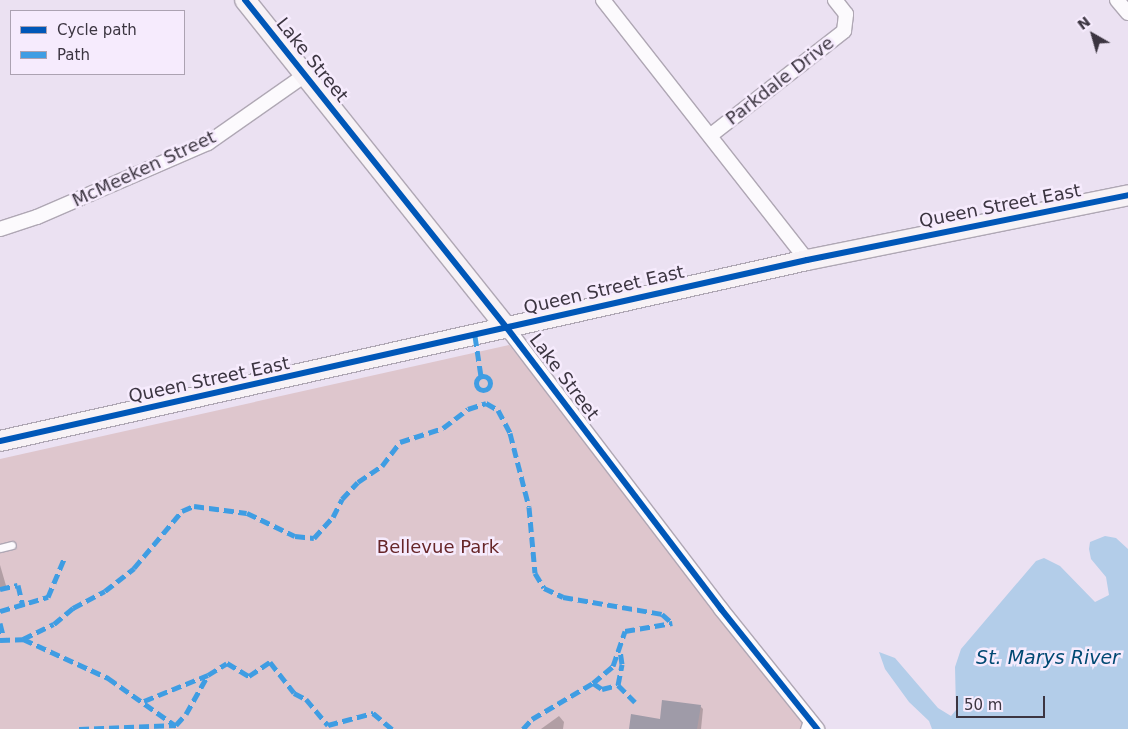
<!DOCTYPE html>
<style>
body{margin:0}
#map{position:relative;width:1128px;height:729px;overflow:hidden;background:#ebe1f2;font-family:"DejaVu Sans",sans-serif}
div>[style]{position:absolute}
[style*='--x']{left:calc(var(--x)*1px);top:calc(var(--y)*1px);width:calc(var(--w)*1px);rotate:calc(var(--a)*1deg)}
.green>*{inset:0;background:#dec6cd}
.water>*{inset:0;background:#b3cde9}
.shadow>*{inset:0;background:#0003}
.building>*{inset:0;background:#9f9ba8}
.roads{filter:drop-shadow(1px 0 #afa7b4) drop-shadow(-1px 0 #afa7b4) drop-shadow(0 1px #afa7b4) drop-shadow(0 -1px #afa7b4)}
.lane>*{height:7px;margin:-3.5px;padding:0 3.5px;transform-origin:3.5px;border-radius:3.5px;background:#fcfafd}
.street>*{height:14px;margin:-7px;padding:0 7px;transform-origin:7px;border-radius:7px;background:#fcfafd}
.secondary>*{height:20px;margin:-10px;padding:0 10px;transform-origin:10px;border-radius:10px;background:#f7f2f6}
.quiet>*{height:5px;margin-top:-2.5px;transform-origin:0;background:repeating-linear-gradient(90deg,#3f9de3 0 10px,transparent 0 15px)}
.quiet>.ring{margin:-2.5px;padding:0;box-sizing:content-box;background:none;border:5px solid #3f9de3;border-radius:50%}
.cycleway>*{height:6px;margin:-3px;padding:0 3px;transform-origin:3px;border-radius:3px;background:#0057b8}
span{translate:-50% -50%;white-space:nowrap;text-align:center;line-height:1.15;-webkit-text-stroke:5px #f6ebfd;paint-order:stroke}
.street-label{font-size:18px;color:#3c3541}
.park-label{font-size:18px;color:#672629}
.water-label{font-size:19px;color:#014973;font-style:italic}
.legend{position:absolute;left:10px;top:10px;width:175px;height:65px;box-sizing:border-box;background:#f6ebfd;border:1px solid #aca2b2;margin:0;padding:6px 9px;list-style:none;font-size:15px;color:#3c3541}
.legend li{display:flex;align-items:center;gap:10px;height:25px}
.legend b{width:25px;border:1px solid #aca2b2}
.north{position:absolute;left:1068px;top:10px;width:50px;height:50px;-webkit-text-stroke:4px #f6ebfd;paint-order:stroke;rotate:322deg;font-size:14px;font-weight:700;line-height:20px;text-align:center;color:#3c3541}
.north::after{content:'';display:block;margin:auto;width:18px;height:22px;background:#3c3541;clip-path:polygon(50% 0,100% 100%,50% 72%,0 100%)}
.scale{position:absolute;left:956px;top:696px;width:89px;height:22px;box-sizing:border-box;border:2px solid #3c3541;border-top:0;padding-left:6px;font-size:15px;line-height:18px;white-space:nowrap;color:#3c3541;-webkit-text-stroke:4px #f6ebfd;paint-order:stroke}
</style>
<div id="map">
<div class="green">
<div style="clip-path:polygon(509px 345px,826px 729px,0 729px,0 459px)"></div>
</div>
<div class="water">
<div style="clip-path:polygon(1105px 536px,1116px 538px,1128px 549px,1128px 729px,932px 729px,929px 721px,909px 702px,885px 669px,879px 652px,895px 658px,938px 708px,951px 716px,956px 710px,955px 667px,961px 649px,1036px 561px,1044px 558px,1060px 566px,1095px 602px,1109px 595px,1106px 577px,1091px 559px,1089px 549px,1090px 542px)"></div>
</div>
<div class="shadow">
<div style="clip-path:polygon(0 565px,7px 589px,0 591px)"></div>
<div style="clip-path:polygon(700px 706px,703px 709px,701px 729px,630px 729px)"></div>
<div style="clip-path:polygon(559px 716px,564px 722px,563px 729px,541px 729px)"></div>
</div>
<div class="building">
<div style="clip-path:polygon(662px 700px,701px 705px,697px 729px,629px 729px,631px 714px,660px 719px)"></div>
</div>
<div class="roads">
<div class="lane">
<div style="--x:0;--y:548;--w:12;--a:-14"></div>
<div style="--x:804;--y:729;--w:13;--a:-72"></div>
</div>
<div class="street">
<div style="--x:603;--y:0;--w:330;--a:51.9"></div>
<div style="--x:1117;--y:0;--w:17;--a:50"></div>
<div style="--x:711;--y:135;--w:169;--a:-38"></div>
<div style="--x:844;--y:31;--w:17;--a:-83"></div>
<div style="--x:846;--y:14;--w:18;--a:-128"></div>
<div style="--x:0;--y:229;--w:39;--a:-18"></div>
<div style="--x:37;--y:217;--w:186;--a:-23.4"></div>
<div style="--x:208;--y:143;--w:118;--a:-35"></div>
<div style="--x:507;--y:328;--w:353;--a:52.7"></div>
<div style="--x:721;--y:609;--w:154;--a:51.3"></div>
</div>
<div class="secondary">
<div style="--x:245;--y:0;--w:420;--a:51.4"></div>
<div style="--x:0;--y:441;--w:827;--a:-12.64"></div>
<div style="--x:807;--y:260;--w:328;--a:-11.4"></div>
</div>
</div>
<div class="quiet">
<div style="--x:475;--y:336;--w:40;--a:81.5"></div>
<div class="ring" style="left:476px;top:376px;width:9px;height:9px"></div>
<div style="--x:0;--y:589;--w:18;--a:-13"></div>
<div style="--x:18;--y:585;--w:22;--a:77"></div>
<div style="--x:0;--y:611;--w:50;--a:-16.3"></div>
<div style="--x:48;--y:597;--w:41;--a:-67.2"></div>
<div style="--x:0;--y:623;--w:16;--a:76"></div>
<div style="--x:23;--y:639;--w:94;--a:24.6"></div>
<div style="--x:108;--y:678;--w:83;--a:35.2"></div>
<div style="--x:0;--y:640;--w:23;--a:-2"></div>
<div style="--x:23;--y:639;--w:34;--a:-26"></div>
<div style="--x:54;--y:624;--w:25;--a:-40"></div>
<div style="--x:73;--y:608;--w:36;--a:-28"></div>
<div style="--x:105;--y:591;--w:37;--a:-38"></div>
<div style="--x:134;--y:568;--w:75;--a:-49.9"></div>
<div style="--x:182;--y:511;--w:13;--a:-23"></div>
<div style="--x:194;--y:506;--w:53;--a:7.5"></div>
<div style="--x:247;--y:513;--w:53;--a:25.6"></div>
<div style="--x:295;--y:536;--w:19;--a:6"></div>
<div style="--x:314;--y:538;--w:28;--a:-48"></div>
<div style="--x:333;--y:517;--w:20;--a:-63"></div>
<div style="--x:342;--y:499;--w:23;--a:-47"></div>
<div style="--x:358;--y:482;--w:29;--a:-34"></div>
<div style="--x:382;--y:466;--w:30;--a:-53"></div>
<div style="--x:400;--y:442;--w:45;--a:-18"></div>
<div style="--x:443;--y:428;--w:31;--a:-37"></div>
<div style="--x:468;--y:409;--w:19;--a:-18"></div>
<div style="--x:486;--y:403;--w:14;--a:30"></div>
<div style="--x:498;--y:410;--w:26;--a:62"></div>
<div style="--x:510;--y:433;--w:76;--a:75.6"></div>
<div style="--x:529;--y:507;--w:66;--a:84.8"></div>
<div style="--x:535;--y:573;--w:17;--a:59"></div>
<div style="--x:544;--y:588;--w:21;--a:25"></div>
<div style="--x:563;--y:597;--w:100;--a:9.7"></div>
<div style="--x:662;--y:614;--w:13;--a:42"></div>
<div style="--x:593;--y:683;--w:11;--a:34"></div>
<div style="--x:602;--y:689;--w:16;--a:-14"></div>
<div style="--x:618;--y:685;--w:24;--a:45"></div>
<div style="--x:618;--y:685;--w:21;--a:-79"></div>
<div style="--x:622;--y:664;--w:15;--a:-98"></div>
<div style="--x:144;--y:701;--w:69;--a:-22.1"></div>
<div style="--x:79;--y:729;--w:97;--a:-2.4"></div>
<div style="--x:176;--y:725;--w:15;--a:-48"></div>
<div style="--x:186;--y:714;--w:45;--a:-60.6"></div>
<div style="--x:208;--y:675;--w:22;--a:-32"></div>
<div style="--x:227;--y:663;--w:26;--a:31"></div>
<div style="--x:249;--y:676;--w:25;--a:-34"></div>
<div style="--x:270;--y:662;--w:39;--a:52"></div>
<div style="--x:294;--y:693;--w:13;--a:27"></div>
<div style="--x:306;--y:699;--w:34;--a:50"></div>
<div style="--x:328;--y:725;--w:47;--a:-14.9"></div>
<div style="--x:373;--y:713;--w:25;--a:40"></div>
<div style="--x:523;--y:729;--w:13;--a:-48"></div>
<div style="--x:532;--y:719;--w:71;--a:-30.5"></div>
<div style="--x:593;--y:683;--w:26;--a:-40"></div>
<div style="--x:613;--y:666;--w:37;--a:-71"></div>
<div style="--x:625;--y:631;--w:48;--a:-9.7"></div>
</div>
<div class="cycleway">
<div style="--x:245;--y:0;--w:420;--a:51.4"></div>
<div style="--x:507;--y:328;--w:353;--a:52.7"></div>
<div style="--x:721;--y:609;--w:154;--a:51.3"></div>
<div style="--x:0;--y:441;--w:827;--a:-12.64"></div>
<div style="--x:807;--y:260;--w:328;--a:-11.4"></div>
</div>
<div class="street-label">
<span style="left:312px;top:60px;rotate:51deg">Lake Street</span>
<span style="left:780px;top:81px;rotate:-38deg">Parkdale Drive</span>
<span style="left:144px;top:169px;rotate:-25deg">McMeeken Street</span>
<span style="left:1000px;top:206px;rotate:-11deg">Queen Street East</span>
<span style="left:604px;top:290px;rotate:-13deg">Queen Street East</span>
<span style="left:564px;top:377px;rotate:53deg">Lake Street</span>
<span style="left:209px;top:380px;rotate:-12deg">Queen Street East</span>
</div>
<div class="park-label">
<span style="left:438px;top:547px">Bellevue Park</span>
</div>
<div class="water-label">
<span style="left:1048px;top:658px">St. Marys River</span>
</div>
<ul class="legend">
<li><b style="height:6px;background:#0057b8"></b>Cycle path</li>
<li><b style="height:6px;background:#3f9de3"></b>Path</li>
</ul>
<div class="north">N</div>
<div class="scale">50 m</div>
</div>
